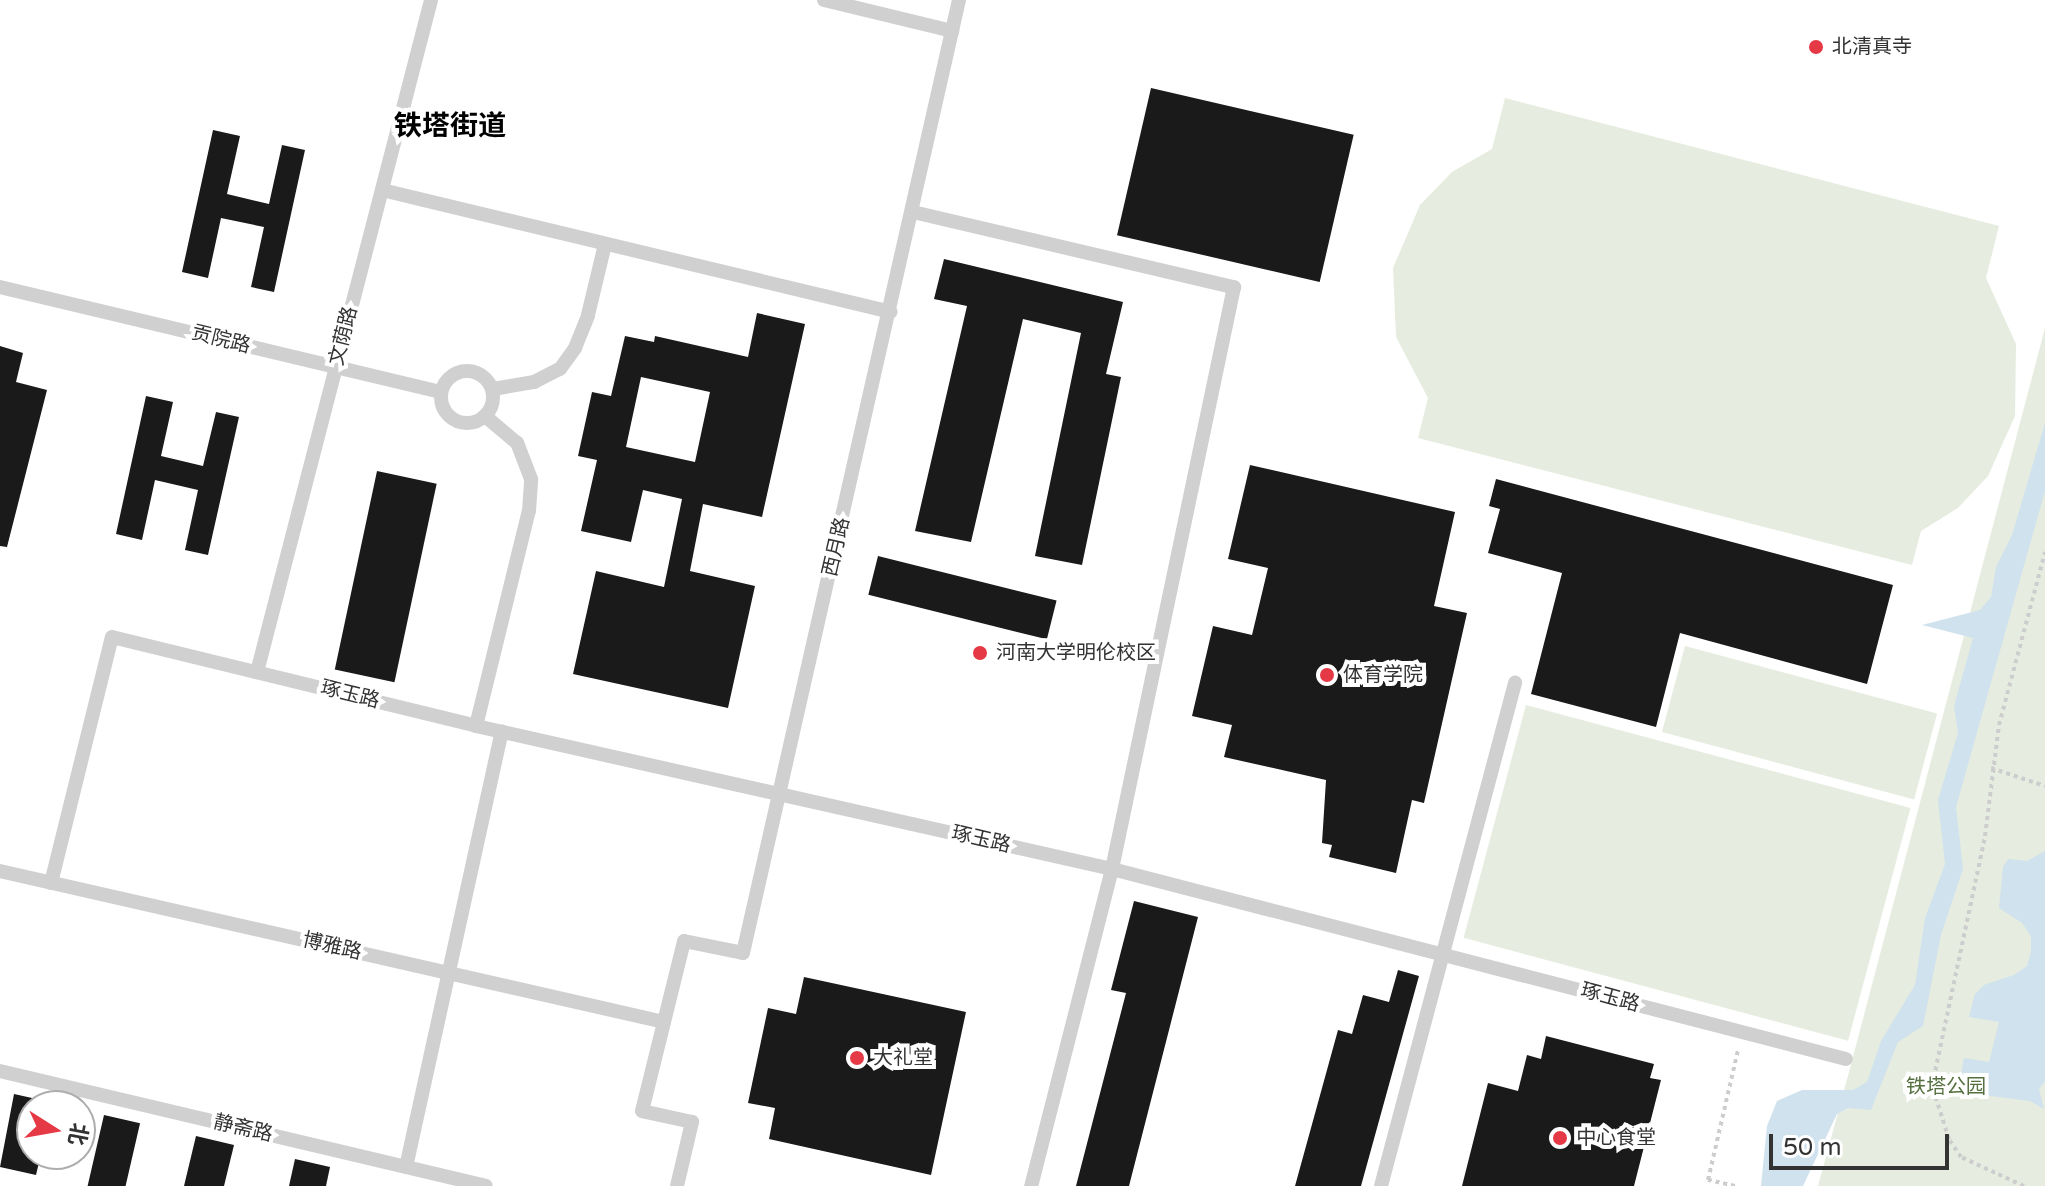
<!DOCTYPE html>
<meta charset="utf-8">
<style>
body{margin:0}
#map{position:relative;width:2045px;height:1186px;overflow:hidden;background:#fff;font-family:"Varela Round","Noto Sans SC",sans-serif}
div>[style]{position:absolute}
[style*='--x']{left:calc(var(--x)*1px);top:calc(var(--y)*1px);width:calc(var(--w)*1px);rotate:calc(var(--a)*1deg)}
.green>*{inset:0;background:#e6ecdf;transform-origin:0 0}
.water>*{inset:0;background:#cfe2ee}
.building>*{inset:0;background:#1a1a1a;transform-origin:0 0}
.path>*{height:4px;margin-top:-2px;transform-origin:0;background:repeating-linear-gradient(90deg,#cdcdcd 0 4px,transparent 0 8px)}
.service>*{height:14px;margin:-7px;padding:0 7px;transform-origin:7px;border-radius:7px;background:#d0d0d0}
.service>.ring{margin:-7px;padding:0;box-sizing:content-box;background:none;border:14px solid #d0d0d0;border-radius:50%}
.dots>*{width:22px;height:22px;translate:-50% -50%;box-sizing:border-box;border:4px solid #fff;border-radius:50%}
span{translate:-50% -50%;white-space:nowrap;text-align:center;line-height:1.15;-webkit-text-stroke:8px #fff;paint-order:stroke}
.poi-label{font-size:20px;color:#333}
.left{translate:0 -50%;text-align:left}
.street-label{font-size:20px;color:#333}
.park-label{font-size:20px;color:#56703f}
.district-label{font-size:28px;color:#000;font-weight:700}
.north{position:absolute;left:16px;top:1090px;width:80px;height:80px;box-sizing:border-box;background:#fff;border:2px solid #adadad;border-radius:50%;rotate:101deg;font-size:22px;font-weight:700;line-height:32px;text-align:center;color:#333}
.north::after{content:'';display:block;margin:auto;width:28px;height:36px;background:#e63946;clip-path:polygon(50% 0,100% 100%,50% 72%,0 100%)}
.scale{position:absolute;left:1769px;top:1134px;width:180px;height:36px;box-sizing:border-box;border:4px solid #333;border-top:0;padding-left:10px;font-size:24px;line-height:28px;white-space:nowrap;color:#333;-webkit-text-stroke:6px #fff;paint-order:stroke}
</style>
<div id="map">
<div class="green">
<div style="clip-path:polygon(1505px 98px,1999px 226px,1986px 278px,2016px 344px,2015px 416px,1988px 476px,1958px 508px,1921px 531px,1912px 565px,1418px 438px,1428px 398px,1396px 337px,1393px 268px,1420px 205px,1452px 172px,1492px 149px)"></div>
<div style="clip-path:polygon(2045px 328px,2045px 1186px,1818px 1186px,1849px 1072px)"></div>
<div style="left:1685px;top:646px;width:261px;height:89px;rotate:15deg"></div>
<div style="left:1526px;top:705px;width:398px;height:241px;rotate:15deg"></div>
</div>
<div class="water">
<div style="clip-path:polygon(2045px 423px,2045px 491px,1956px 807px,1963px 869px,1941px 935px,1923px 1026px,1898px 1042px,1871px 1110px,1848px 1108px,1837px 1114px,1803px 1186px,1761px 1186px,1767px 1126px,1777px 1101px,1802px 1090px,1853px 1090px,1867px 1082px,1881px 1041px,1915px 985px,1925px 918px,1945px 864px,1938px 800px,1958px 733px,1954px 706px,1973px 638px,1922px 625px,1980px 610px,1991px 597px,1996px 567px,2012px 535px)"></div>
<div style="clip-path:polygon(2045px 851px,2045px 1081px,2039px 1089px,2044px 1109px,2030px 1101px,1967px 1093px,1959px 1083px,1964px 1058px,1989px 1062px,1999px 1022px,1969px 1017px,1975px 994px,1984px 985px,2014px 975px,2027px 966px,2031px 951px,2031px 936px,2022px 923px,1999px 908px,2003px 867px,2008px 859px,2027px 861px)"></div>
</div>
<div class="building">
<div style="left:1151px;top:88px;width:208px;height:151px;rotate:13deg"></div>
<div style="clip-path:polygon(213px 130px,240px 136px,227px 194px,269px 204px,282px 145px,305px 150px,274px 292px,251px 287px,264px 227px,221px 218px,208px 278px,182px 272px)"></div>
<div style="clip-path:polygon(944px 259px,1123px 302px,1106px 374px,1121px 377px,1082px 565px,1035px 556px,1081px 333px,1023px 319px,971px 542px,915px 531px,967px 306px,934px 299px)"></div>
<div style="clip-path:polygon(evenodd,757px 313px,805px 324px,762px 517px,703px 504px,690px 571px,755px 586px,728px 708px,573px 674px,596px 571px,664px 587px,682px 499px,643px 490px,631px 542px,581px 531px,597px 460px,578px 456px,592px 392px,611px 396px,625px 336px,654px 342px,655px 336px,748px 357px,757px 313px,641px 377px,710px 392px,695px 462px,626px 447px,641px 377px)"></div>
<div style="clip-path:polygon(0 346px,23px 353px,16px 382px,47px 390px,7px 547px,0 546px)"></div>
<div style="clip-path:polygon(146px 396px,173px 402px,161px 456px,203px 466px,216px 412px,239px 417px,208px 555px,185px 550px,198px 490px,155px 480px,142px 540px,116px 534px)"></div>
<div style="clip-path:polygon(1250px 465px,1455px 512px,1434px 606px,1467px 613px,1424px 803px,1412px 800px,1396px 873px,1329px 857px,1332px 845px,1322px 843px,1326px 780px,1224px 757px,1232px 725px,1192px 716px,1213px 626px,1252px 635px,1268px 568px,1228px 559px)"></div>
<div style="left:377px;top:471px;width:61px;height:203px;rotate:12deg"></div>
<div style="clip-path:polygon(1496px 479px,1893px 585px,1867px 684px,1680px 633px,1656px 727px,1531px 694px,1562px 573px,1488px 553px,1500px 509px,1489px 506px)"></div>
<div style="left:878px;top:556px;width:184px;height:40px;rotate:14deg"></div>
<div style="clip-path:polygon(1134px 901px,1198px 917px,1129px 1186px,1076px 1186px,1126px 993px,1111px 990px)"></div>
<div style="clip-path:polygon(1398px 970px,1419px 976px,1361px 1186px,1295px 1186px,1338px 1030px,1352px 1034px,1363px 995px,1389px 1002px)"></div>
<div style="clip-path:polygon(804px 977px,966px 1012px,931px 1175px,769px 1139px,775px 1108px,748px 1103px,768px 1008px,796px 1014px)"></div>
<div style="clip-path:polygon(1546px 1036px,1654px 1064px,1650px 1078px,1661px 1080px,1634px 1186px,1462px 1186px,1488px 1083px,1518px 1091px,1527px 1055px,1541px 1059px)"></div>
<div style="clip-path:polygon(14px 1094px,32px 1098px,32px 1154px,41px 1154px,36px 1175px,0 1167px)"></div>
<div style="left:104px;top:1115px;width:37px;height:73px;rotate:13deg"></div>
<div style="clip-path:polygon(196px 1136px,234px 1145px,224px 1186px,184px 1186px)"></div>
<div style="clip-path:polygon(295px 1159px,330px 1167px,326px 1186px,289px 1186px)"></div>
</div>
<div class="path">
<div style="--x:1991;--y:768;--w:57;--a:18.4"></div>
<div style="--x:1735;--y:1186;--w:28;--a:-167"></div>
<div style="--x:1708;--y:1180;--w:133;--a:-77"></div>
<div style="--x:2024;--y:1186;--w:69;--a:-155.3"></div>
<div style="--x:1961;--y:1157;--w:22;--a:-124"></div>
<div style="--x:1949;--y:1139;--w:56;--a:-107.8"></div>
<div style="--x:1932;--y:1086;--w:256;--a:-78"></div>
<div style="--x:1985;--y:836;--w:112;--a:-82.8"></div>
<div style="--x:1999;--y:725;--w:179;--a:-75.1"></div>
</div>
<div class="service">
<div style="--x:824;--y:0;--w:132;--a:13.6"></div>
<div style="--x:382;--y:190;--w:523;--a:13.48"></div>
<div style="--x:913;--y:212;--w:330;--a:13.2"></div>
<div style="--x:1234;--y:287;--w:595;--a:101.84"></div>
<div style="--x:1112;--y:869;--w:327;--a:104.3"></div>
<div style="--x:0;--y:287;--w:453;--a:13.4"></div>
<div class="ring" style="left:441px;top:371px;width:38px;height:38px"></div>
<div style="--x:493;--y:389;--w:42;--a:-9.7"></div>
<div style="--x:534;--y:382;--w:29;--a:-27"></div>
<div style="--x:560;--y:369;--w:26;--a:-54"></div>
<div style="--x:575;--y:348;--w:35;--a:-68"></div>
<div style="--x:588;--y:315;--w:73;--a:-76.5"></div>
<div style="--x:257;--y:672;--w:694;--a:-75.48"></div>
<div style="--x:476;--y:726;--w:221;--a:-76.2"></div>
<div style="--x:529;--y:511;--w:32;--a:-86"></div>
<div style="--x:531;--y:479;--w:39;--a:-111"></div>
<div style="--x:517;--y:443;--w:42;--a:-139.8"></div>
<div style="--x:0;--y:871;--w:681;--a:12.81"></div>
<div style="--x:51;--y:883;--w:253;--a:-76.1"></div>
<div style="--x:112;--y:637;--w:375;--a:13.7"></div>
<div style="--x:476;--y:726;--w:652;--a:12.67"></div>
<div style="--x:1112;--y:869;--w:758;--a:14.51"></div>
<div style="--x:0;--y:1071;--w:499;--a:13.3"></div>
<div style="--x:406;--y:1167;--w:446;--a:-77.6"></div>
<div style="--x:677;--y:1186;--w:66;--a:-76.8"></div>
<div style="--x:692;--y:1122;--w:51;--a:-167.6"></div>
<div style="--x:642;--y:1111;--w:175;--a:-76.1"></div>
<div style="--x:684;--y:941;--w:60;--a:11.5"></div>
<div style="--x:743;--y:953;--w:977;--a:-77.23"></div>
<div style="--x:1381;--y:1186;--w:521;--a:-75.08"></div>
</div>
<div class="dots">
<div style="left:1816px;top:47px;background:#e63946"></div>
<div style="left:980px;top:653px;background:#e63946"></div>
<div style="left:1327px;top:675px;background:#e63946"></div>
<div style="left:857px;top:1058px;background:#e63946"></div>
<div style="left:1560px;top:1138px;background:#e63946"></div>
</div>
<div class="poi-label">
<span class="left" style="left:1832px;top:47px">北清真寺</span>
<span class="left" style="left:996px;top:653px">河南大学明伦校区</span>
<span class="left" style="left:1343px;top:675px">体育学院</span>
<span class="left" style="left:873px;top:1058px">大礼堂</span>
<span class="left" style="left:1576px;top:1138px">中心食堂</span>
</div>
<div class="street-label">
<span style="left:344px;top:336px;rotate:-76deg">文荫路</span>
<span style="left:221px;top:340px;rotate:14deg">贡院路</span>
<span style="left:837px;top:547px;rotate:-77deg">西月路</span>
<span style="left:350px;top:695px;rotate:14deg">琢玉路</span>
<span style="left:981px;top:840px;rotate:13deg">琢玉路</span>
<span style="left:332px;top:947px;rotate:13deg">博雅路</span>
<span style="left:1610px;top:998px;rotate:15deg">琢玉路</span>
<span style="left:243px;top:1129px;rotate:13deg">静斋路</span>
</div>
<div class="park-label">
<span style="left:1946px;top:1087px">铁塔公园</span>
</div>
<div class="district-label">
<span style="left:450px;top:126px">铁塔街道</span>
</div>
<div class="north">北</div>
<div class="scale">50 m</div>
</div>
